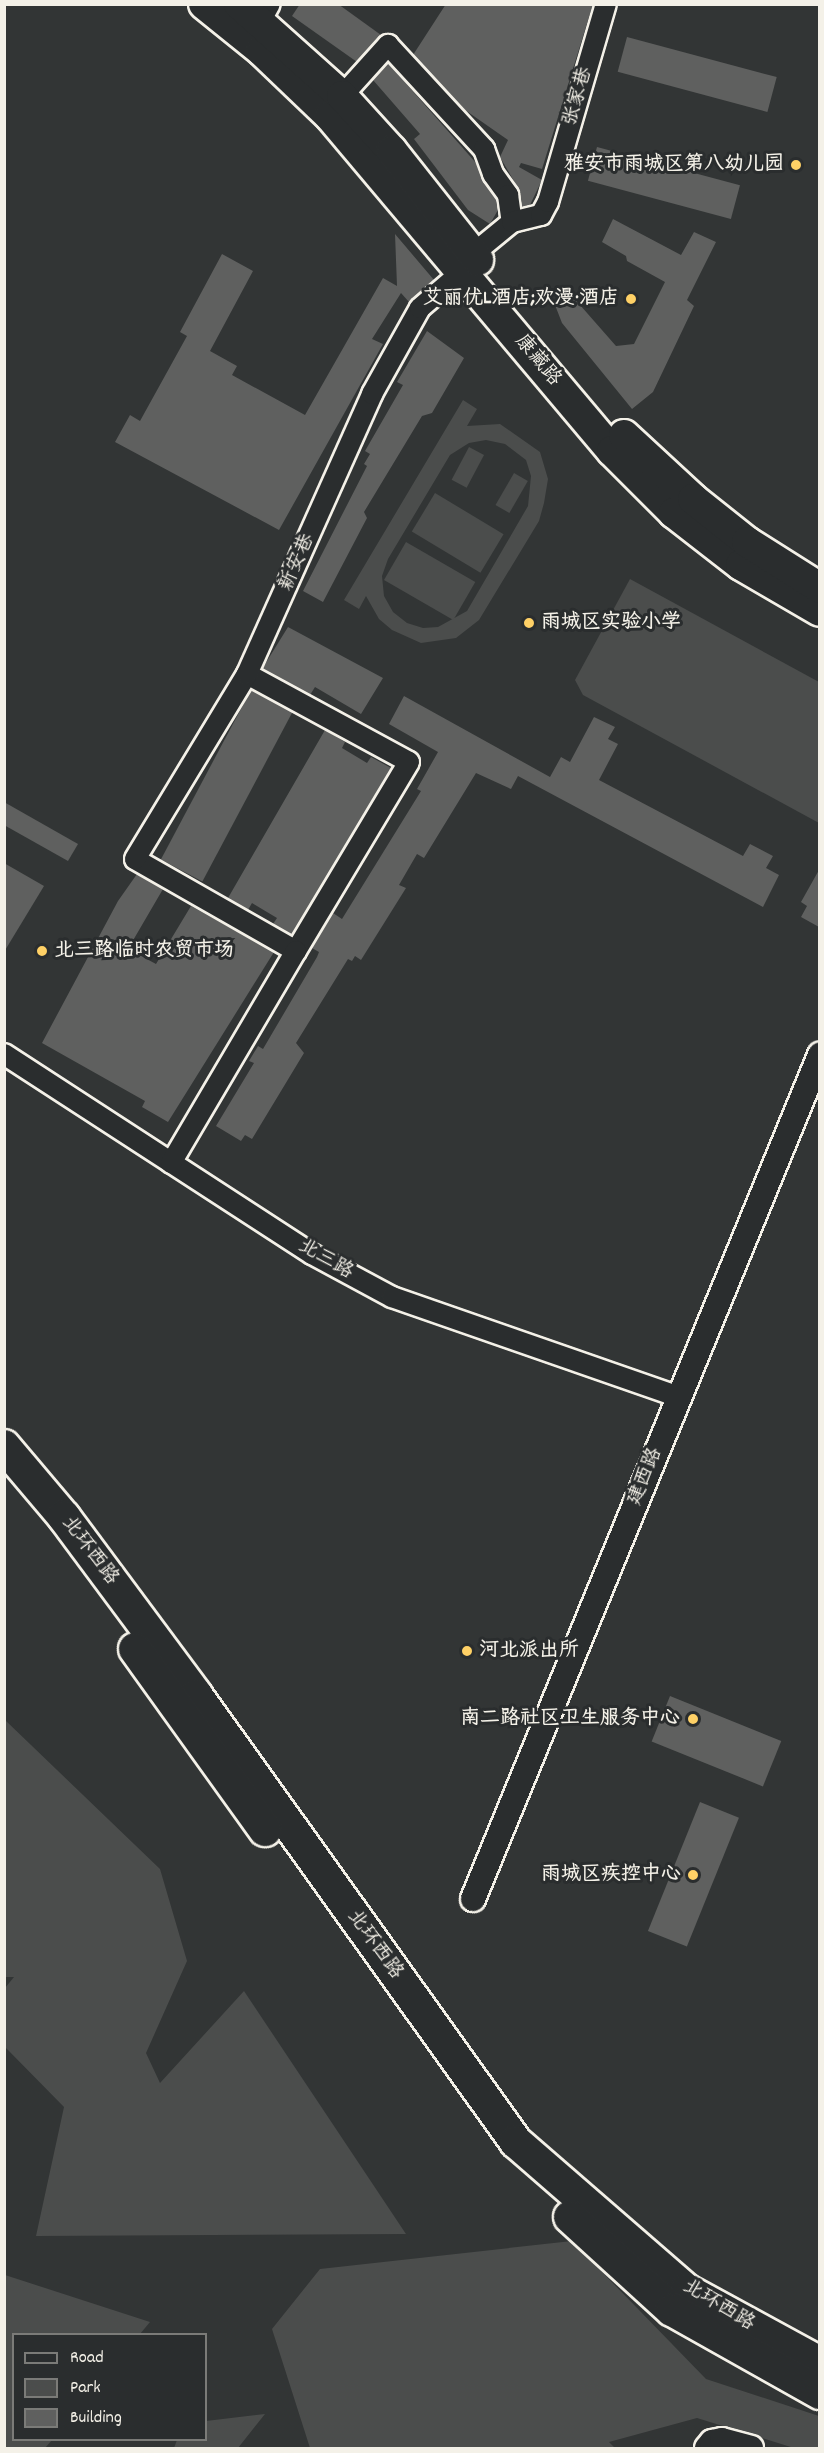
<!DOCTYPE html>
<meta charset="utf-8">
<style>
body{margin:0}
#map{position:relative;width:824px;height:2453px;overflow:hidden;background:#323535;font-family:Dekko,"LXGW WenKai TC",sans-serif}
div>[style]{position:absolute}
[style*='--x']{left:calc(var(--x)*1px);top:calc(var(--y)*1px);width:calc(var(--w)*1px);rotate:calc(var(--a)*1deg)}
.green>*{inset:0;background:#4b4d4c;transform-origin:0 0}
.building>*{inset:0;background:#5f605f;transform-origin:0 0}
.roads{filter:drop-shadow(2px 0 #f4f1e8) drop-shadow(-2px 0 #f4f1e8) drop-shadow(0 2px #f4f1e8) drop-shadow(0 -2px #f4f1e8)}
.minor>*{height:20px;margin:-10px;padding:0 10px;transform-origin:10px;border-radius:10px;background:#2a2d2e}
.tertiary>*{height:24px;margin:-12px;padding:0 12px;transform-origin:12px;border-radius:12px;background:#2a2d2e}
.primary>*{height:30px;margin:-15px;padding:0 15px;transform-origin:15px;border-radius:15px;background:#2a2d2e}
.trunk>*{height:32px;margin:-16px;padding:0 16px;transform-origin:16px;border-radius:16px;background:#2a2d2e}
.dots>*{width:16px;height:16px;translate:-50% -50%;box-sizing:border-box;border:3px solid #2a2d2e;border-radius:50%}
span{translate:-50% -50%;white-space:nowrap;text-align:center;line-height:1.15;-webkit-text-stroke:6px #2a2d2e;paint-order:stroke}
.street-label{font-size:20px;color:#f4f1e8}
.poi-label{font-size:20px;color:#f4f1e8;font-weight:700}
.right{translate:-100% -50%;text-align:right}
.left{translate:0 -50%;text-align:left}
.frame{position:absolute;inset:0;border:6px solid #f4f1e8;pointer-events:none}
.legend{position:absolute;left:12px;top:2333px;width:195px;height:108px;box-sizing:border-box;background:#2a2d2e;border:2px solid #7b7b78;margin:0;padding:8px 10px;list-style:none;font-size:18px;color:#f4f1e8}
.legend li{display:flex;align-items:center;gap:12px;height:30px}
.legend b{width:30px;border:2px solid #7b7b78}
</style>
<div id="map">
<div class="green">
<div style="clip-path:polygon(evenodd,463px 400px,477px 409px,467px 426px,500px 424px,540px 452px,548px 479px,544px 503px,539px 521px,479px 620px,456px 638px,421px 643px,392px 630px,379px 619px,366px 596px,359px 609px,344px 600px,463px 400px,486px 440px,505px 444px,526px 460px,531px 476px,528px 506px,467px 611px,438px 627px,423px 628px,407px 623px,393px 612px,384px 596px,382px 576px,388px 559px,450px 455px,469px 443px,486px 440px)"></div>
<div style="left:469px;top:447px;width:17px;height:37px;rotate:28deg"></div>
<div style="left:514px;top:473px;width:16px;height:37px;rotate:30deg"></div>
<div style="left:435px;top:493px;width:80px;height:45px;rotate:31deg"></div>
<div style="left:406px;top:542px;width:80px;height:44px;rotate:30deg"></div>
<div style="clip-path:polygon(630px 579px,819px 682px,819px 823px,583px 695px,575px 680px)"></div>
<div style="clip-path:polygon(5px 1720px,160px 1869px,187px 1961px,146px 2053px,160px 2083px,244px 1991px,406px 2234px,36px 2236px,64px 2107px,5px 2047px,5px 1988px,14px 1977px,4px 1977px)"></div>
<div style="clip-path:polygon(572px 2241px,706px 2379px,819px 2416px,819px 2448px,794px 2448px,697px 2418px,609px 2442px,615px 2448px,310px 2448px,272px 2329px,320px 2269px)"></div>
<div style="clip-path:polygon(5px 2275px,150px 2322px,140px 2334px,14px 2334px,14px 2440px,52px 2440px,45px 2448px,5px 2448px)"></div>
<div style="clip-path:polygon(265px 2414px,238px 2448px,174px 2448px,177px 2440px,206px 2440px,206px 2421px)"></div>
</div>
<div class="building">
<div style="clip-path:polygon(300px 4px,338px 4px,381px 35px,357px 62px,292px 16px)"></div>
<div style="clip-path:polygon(446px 4px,593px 4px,542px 169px,521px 163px,519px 167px,542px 180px,530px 205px,522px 207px,518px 188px,500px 157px,508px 140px,465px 110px,413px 55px)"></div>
<div style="left:627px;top:37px;width:155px;height:36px;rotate:15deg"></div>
<div style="clip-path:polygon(388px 63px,476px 163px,497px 200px,498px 210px,490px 224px,468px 210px,414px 139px,420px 134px,373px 80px)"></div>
<div style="left:597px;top:147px;width:148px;height:35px;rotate:15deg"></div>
<div style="clip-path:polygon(613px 219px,681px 255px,694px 232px,716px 242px,687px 300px,694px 306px,653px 392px,632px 409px,562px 323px,555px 305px,561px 297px,573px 297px,616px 346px,634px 344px,665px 282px,627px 261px,626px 256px,602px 242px)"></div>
<div style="clip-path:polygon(395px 234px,434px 280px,409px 302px,401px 293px,372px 339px,383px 344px,279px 530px,115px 442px,130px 415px,140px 421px,187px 336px,180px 332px,222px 254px,253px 271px,210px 351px,237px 366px,232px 375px,305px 415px,383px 278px,397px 286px)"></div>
<div style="clip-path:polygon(427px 331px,464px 358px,432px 413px,422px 416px,364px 512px,367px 518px,323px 602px,303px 591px,367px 466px,364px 464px,370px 454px,365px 451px,403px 385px,397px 382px)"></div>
<div style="clip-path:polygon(288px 627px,383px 678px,361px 714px,315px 687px,310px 695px,262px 669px)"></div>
<div style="left:251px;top:690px;width:47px;height:192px;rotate:28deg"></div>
<div style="clip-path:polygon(404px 696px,550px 777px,561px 757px,570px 762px,594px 717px,615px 727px,608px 739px,618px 744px,599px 780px,743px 856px,750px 844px,773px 856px,766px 868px,779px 875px,763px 907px,518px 776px,511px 789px,476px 773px,424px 858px,417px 854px,399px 885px,406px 888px,361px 960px,355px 956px,352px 961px,348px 959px,296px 1043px,304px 1053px,252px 1139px,245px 1135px,241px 1141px,216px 1126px,254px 1063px,249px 1061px,258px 1046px,263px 1049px,317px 957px,319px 952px,312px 948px,333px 913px,342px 919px,421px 791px,417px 789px,438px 752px,389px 724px)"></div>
<div style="clip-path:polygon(325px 730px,345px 742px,342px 748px,367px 763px,371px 757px,391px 768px,292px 935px,273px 924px,277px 918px,252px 903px,248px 910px,228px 898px)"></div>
<div style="clip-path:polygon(4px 802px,78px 844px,68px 861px,4px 825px)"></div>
<div style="clip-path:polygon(4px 863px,44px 886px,4px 952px)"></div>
<div style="clip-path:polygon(819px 870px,819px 927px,801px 917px,807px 906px,801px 902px)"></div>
<div style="clip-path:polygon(137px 874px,163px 889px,128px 949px,156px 964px,191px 906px,274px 952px,168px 1122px,142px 1107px,145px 1101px,42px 1043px,118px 901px)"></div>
<div style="left:670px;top:1696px;width:120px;height:49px;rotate:22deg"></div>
<div style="left:700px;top:1802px;width:42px;height:139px;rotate:22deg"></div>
</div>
<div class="roads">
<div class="minor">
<div style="--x:261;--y:20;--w:18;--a:-61"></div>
<div style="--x:342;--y:96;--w:69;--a:-48"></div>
<div style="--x:388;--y:45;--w:142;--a:47.3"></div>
<div style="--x:484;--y:149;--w:27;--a:70"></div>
<div style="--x:493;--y:174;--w:26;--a:54"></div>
<div style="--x:508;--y:195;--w:27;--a:82"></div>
<div style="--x:473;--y:254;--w:50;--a:-39.4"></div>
<div style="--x:512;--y:222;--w:30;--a:-14"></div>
<div style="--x:541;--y:215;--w:15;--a:-62"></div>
<div style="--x:548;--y:202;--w:206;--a:-73.7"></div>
<div style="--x:247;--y:674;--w:184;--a:28.5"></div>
<div style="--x:409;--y:762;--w:220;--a:120.9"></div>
<div style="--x:296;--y:951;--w:185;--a:-150.3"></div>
<div style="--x:135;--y:859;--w:216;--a:-58.8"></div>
<div style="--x:247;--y:674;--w:307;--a:-65.9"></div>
<div style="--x:372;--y:394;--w:98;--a:-60.8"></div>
<div style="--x:420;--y:308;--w:55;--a:-40.6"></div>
<div style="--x:4;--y:1054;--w:367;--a:33"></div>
<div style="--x:312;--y:1254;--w:91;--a:28.3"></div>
<div style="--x:392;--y:1297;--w:304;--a:19.2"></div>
<div style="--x:171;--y:1163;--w:246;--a:-59.5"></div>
</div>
<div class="tertiary">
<div style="--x:473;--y:1899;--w:913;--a:-67.65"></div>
<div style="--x:707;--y:2448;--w:8;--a:-50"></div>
<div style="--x:712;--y:2442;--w:10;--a:-11"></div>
<div style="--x:722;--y:2440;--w:30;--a:15"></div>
</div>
<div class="primary">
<div style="--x:204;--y:4;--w:75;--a:39"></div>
<div style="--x:262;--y:51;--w:94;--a:43.7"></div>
<div style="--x:330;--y:116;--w:438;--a:49.9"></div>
<div style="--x:612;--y:451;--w:88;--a:45"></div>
<div style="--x:674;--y:513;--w:85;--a:37.8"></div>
<div style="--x:741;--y:565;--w:91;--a:30.2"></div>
<div style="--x:239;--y:4;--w:138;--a:41.8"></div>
<div style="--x:342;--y:96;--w:74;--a:47.7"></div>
<div style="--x:392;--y:151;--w:139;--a:51.7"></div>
<div style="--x:624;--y:435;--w:94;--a:42.8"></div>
<div style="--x:693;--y:499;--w:69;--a:38.5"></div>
<div style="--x:747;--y:542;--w:86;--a:32.2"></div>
</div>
<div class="trunk">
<div style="--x:4;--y:1446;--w:93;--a:49.8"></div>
<div style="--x:64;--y:1517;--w:222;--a:53.4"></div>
<div style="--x:196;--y:1695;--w:550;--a:54.4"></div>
<div style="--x:516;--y:2142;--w:225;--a:41"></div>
<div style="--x:686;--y:2290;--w:153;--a:28.6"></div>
<div style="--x:135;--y:1649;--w:223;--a:54.3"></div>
<div style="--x:570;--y:2217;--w:138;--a:42.4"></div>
<div style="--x:672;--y:2310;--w:170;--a:29.3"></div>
</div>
</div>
<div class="dots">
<div style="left:796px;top:165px;background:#ffd166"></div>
<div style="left:631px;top:299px;background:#ffd166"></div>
<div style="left:529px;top:623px;background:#ffd166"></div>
<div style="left:42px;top:951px;background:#ffd166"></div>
<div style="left:467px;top:1651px;background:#ffd166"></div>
<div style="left:693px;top:1719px;background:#ffd166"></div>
<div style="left:693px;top:1875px;background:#ffd166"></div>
</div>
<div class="street-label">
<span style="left:579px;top:97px;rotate:-74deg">张家巷</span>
<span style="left:537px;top:361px;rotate:50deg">康藏路</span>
<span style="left:298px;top:563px;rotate:-66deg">新安巷</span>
<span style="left:325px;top:1260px;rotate:30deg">北三路</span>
<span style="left:646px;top:1477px;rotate:-68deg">建西路</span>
<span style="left:89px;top:1551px;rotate:53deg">北环西路</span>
<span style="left:374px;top:1945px;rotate:54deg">北环西路</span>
<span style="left:718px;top:2306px;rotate:31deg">北环西路</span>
</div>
<div class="poi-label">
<span class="right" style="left:784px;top:165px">雅安市雨城区第八幼儿园</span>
<span class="right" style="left:619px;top:299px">艾丽优L酒店;欢漫·酒店</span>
<span class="left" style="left:541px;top:623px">雨城区实验小学</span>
<span class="left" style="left:54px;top:951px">北三路临时农贸市场</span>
<span class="left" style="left:479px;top:1651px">河北派出所</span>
<span class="right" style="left:680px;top:1719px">南二路社区卫生服务中心</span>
<span class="right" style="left:681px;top:1875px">雨城区疾控中心</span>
</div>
<div class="frame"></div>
<ul class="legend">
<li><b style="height:8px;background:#2a2d2e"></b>Road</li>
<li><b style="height:16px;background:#4b4d4c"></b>Park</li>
<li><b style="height:16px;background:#5f605f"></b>Building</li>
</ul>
</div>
